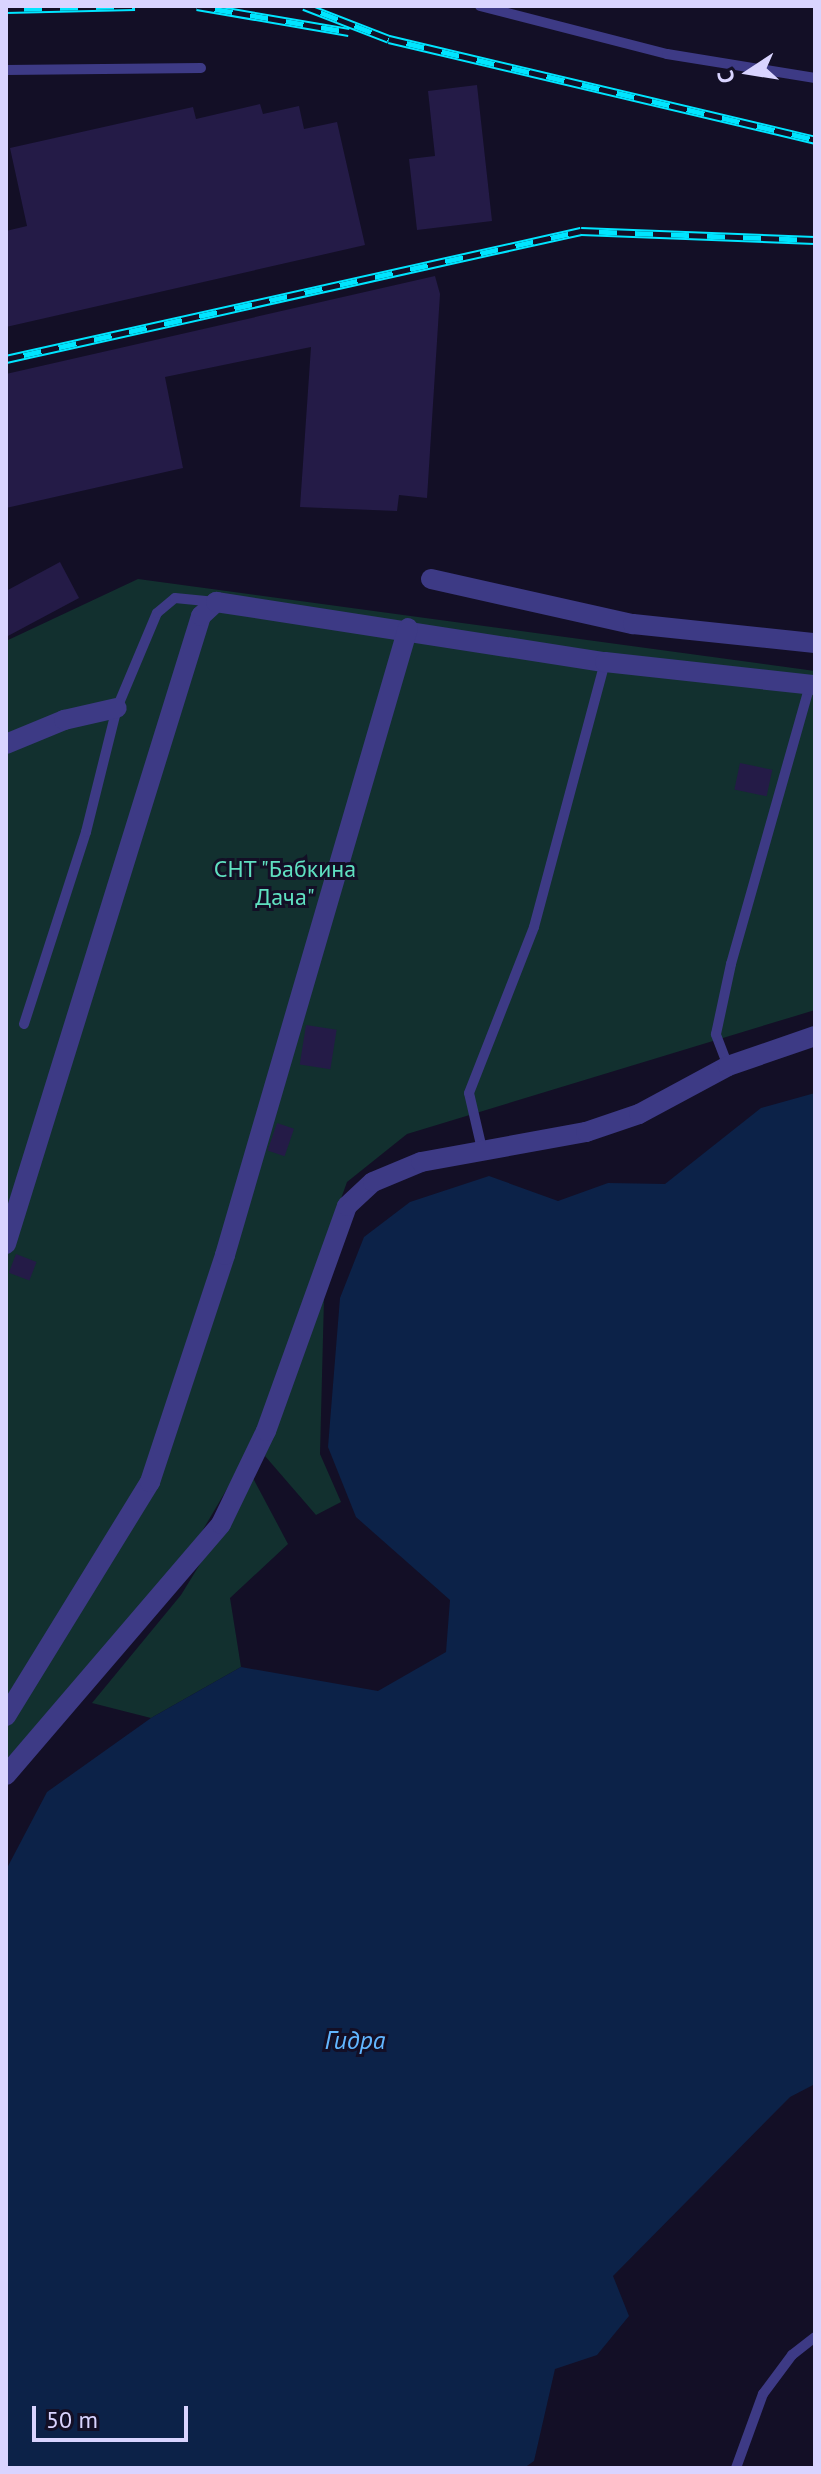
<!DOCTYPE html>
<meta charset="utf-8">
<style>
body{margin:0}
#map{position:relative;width:821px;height:2474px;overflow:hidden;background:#130f26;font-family:"PT Sans",sans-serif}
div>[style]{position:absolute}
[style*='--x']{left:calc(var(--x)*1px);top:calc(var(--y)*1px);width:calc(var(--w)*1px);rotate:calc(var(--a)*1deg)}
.green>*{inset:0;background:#12302f}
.water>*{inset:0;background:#0c2248}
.building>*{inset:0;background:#241b47;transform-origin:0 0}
.service>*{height:10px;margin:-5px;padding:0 5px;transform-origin:5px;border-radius:5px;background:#3d3a85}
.minor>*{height:20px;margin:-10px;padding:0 10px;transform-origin:10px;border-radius:10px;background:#3d3a85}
.rail>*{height:9px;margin-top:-4.5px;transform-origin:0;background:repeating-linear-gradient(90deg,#130f26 0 18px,#00e5ff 0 36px);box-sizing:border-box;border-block:2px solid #00e5ff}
span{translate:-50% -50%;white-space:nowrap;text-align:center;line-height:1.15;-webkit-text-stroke:6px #130f26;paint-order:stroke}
.park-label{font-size:24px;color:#5fe0c0}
.water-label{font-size:26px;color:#62b6ff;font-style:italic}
.frame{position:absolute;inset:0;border:8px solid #d9d4ff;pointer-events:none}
.north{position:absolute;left:709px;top:32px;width:80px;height:80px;-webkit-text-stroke:6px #130f26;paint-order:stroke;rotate:258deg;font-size:22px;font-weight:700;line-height:32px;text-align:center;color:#d9d4ff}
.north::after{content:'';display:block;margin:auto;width:28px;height:36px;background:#d9d4ff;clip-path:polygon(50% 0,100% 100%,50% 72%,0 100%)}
.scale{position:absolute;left:32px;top:2406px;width:156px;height:36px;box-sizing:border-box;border:4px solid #d9d4ff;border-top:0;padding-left:10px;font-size:24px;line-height:28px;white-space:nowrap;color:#d9d4ff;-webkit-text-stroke:6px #130f26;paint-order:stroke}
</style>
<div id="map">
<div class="green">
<div style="clip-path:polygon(138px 579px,815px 671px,815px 1010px,407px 1134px,347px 1182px,251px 1448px,194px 1545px,6px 1760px,6px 641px)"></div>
<div style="clip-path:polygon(324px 1298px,320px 1454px,341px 1502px,316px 1515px,265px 1456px)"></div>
<div style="clip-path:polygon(253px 1478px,288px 1544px,230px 1598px,241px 1667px,151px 1718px,92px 1703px,181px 1595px)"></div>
</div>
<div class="water">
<div style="clip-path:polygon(815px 1093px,815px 2084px,790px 2097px,613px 2276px,629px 2316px,597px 2355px,555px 2369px,534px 2461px,524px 2468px,6px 2468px,6px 1870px,47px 1792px,151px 1718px,241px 1667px,378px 1691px,446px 1652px,450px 1600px,356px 1517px,328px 1447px,340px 1298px,364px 1237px,410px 1202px,489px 1176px,558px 1201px,608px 1183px,665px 1184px,761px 1108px)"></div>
</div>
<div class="building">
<div style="clip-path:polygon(477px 85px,492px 221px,417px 230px,409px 159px,435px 156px,428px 91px)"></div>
<div style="clip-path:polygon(260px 104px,263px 114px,299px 106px,304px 129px,337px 122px,365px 245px,6px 327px,6px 231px,27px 226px,10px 148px,193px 107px,196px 119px)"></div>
<div style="clip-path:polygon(435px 276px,440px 294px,427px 498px,399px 495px,397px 511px,300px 507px,311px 347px,165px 377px,183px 468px,6px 508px,6px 374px)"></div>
<div style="clip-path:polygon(60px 562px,79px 598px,6px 637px,6px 591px)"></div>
<div style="left:740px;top:763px;width:33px;height:27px;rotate:12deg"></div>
<div style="left:306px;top:1025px;width:31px;height:40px;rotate:9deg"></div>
<div style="left:277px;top:1123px;width:18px;height:29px;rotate:19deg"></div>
<div style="left:16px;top:1254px;width:22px;height:20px;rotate:21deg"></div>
</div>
<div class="service">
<div style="--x:480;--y:6;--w:193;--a:14.4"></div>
<div style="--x:667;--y:54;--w:150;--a:9.2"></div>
<div style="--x:6;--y:70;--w:195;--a:-0.6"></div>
<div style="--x:24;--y:1024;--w:202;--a:-72.1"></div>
<div style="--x:86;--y:832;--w:128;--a:-76"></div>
<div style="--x:117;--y:708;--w:103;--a:-67.2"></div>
<div style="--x:157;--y:613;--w:23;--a:-40"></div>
<div style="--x:175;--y:598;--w:41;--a:5.6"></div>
<div style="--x:728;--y:1066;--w:34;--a:-111"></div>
<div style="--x:716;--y:1034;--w:72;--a:-77.9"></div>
<div style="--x:731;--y:964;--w:291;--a:-74.2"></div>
<div style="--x:482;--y:1149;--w:57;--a:-103.1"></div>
<div style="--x:469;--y:1093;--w:178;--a:-68.6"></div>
<div style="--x:534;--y:927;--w:274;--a:-75"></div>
<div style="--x:736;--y:2468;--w:79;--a:-70"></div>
<div style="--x:763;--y:2394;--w:49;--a:-53.4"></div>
<div style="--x:792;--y:2355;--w:29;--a:-38"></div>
</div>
<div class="minor">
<div style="--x:431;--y:579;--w:207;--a:12.6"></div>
<div style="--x:633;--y:624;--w:183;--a:6"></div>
<div style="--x:6;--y:744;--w:63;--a:-22.5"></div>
<div style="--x:64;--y:720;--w:54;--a:-12.8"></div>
<div style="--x:6;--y:1244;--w:658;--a:-72.75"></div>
<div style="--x:201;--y:616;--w:21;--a:-43"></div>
<div style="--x:216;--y:602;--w:394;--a:8.8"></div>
<div style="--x:605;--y:662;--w:211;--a:6.3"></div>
<div style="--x:6;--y:1716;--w:275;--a:-58.4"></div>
<div style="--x:150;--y:1482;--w:239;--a:-71.7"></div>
<div style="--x:225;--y:1255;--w:653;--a:-73.73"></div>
<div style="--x:6;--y:1775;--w:330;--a:-49.4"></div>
<div style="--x:221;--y:1524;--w:103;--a:-64.2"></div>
<div style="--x:266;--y:1431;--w:239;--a:-70.2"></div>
<div style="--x:347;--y:1206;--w:35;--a:-43"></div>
<div style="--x:373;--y:1182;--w:52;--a:-22.6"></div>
<div style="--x:421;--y:1162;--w:168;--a:-10.3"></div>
<div style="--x:586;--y:1132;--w:56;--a:-18.8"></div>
<div style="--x:639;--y:1114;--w:101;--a:-28.3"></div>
<div style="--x:728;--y:1066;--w:92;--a:-19"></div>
</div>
<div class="rail">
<div style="--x:197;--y:6;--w:154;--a:9.7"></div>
<div style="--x:304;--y:6;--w:91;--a:21.2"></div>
<div style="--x:389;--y:39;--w:438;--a:13.3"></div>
<div style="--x:6;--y:9;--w:129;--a:-1.3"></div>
<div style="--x:6;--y:359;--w:589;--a:-12.55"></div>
<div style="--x:581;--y:231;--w:234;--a:2.2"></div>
</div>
<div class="park-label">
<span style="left:285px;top:883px">СНТ "Бабкина<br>Дача"</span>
</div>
<div class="water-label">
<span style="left:355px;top:2040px">Гидра</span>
</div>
<div class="frame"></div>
<div class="north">С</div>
<div class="scale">50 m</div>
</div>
